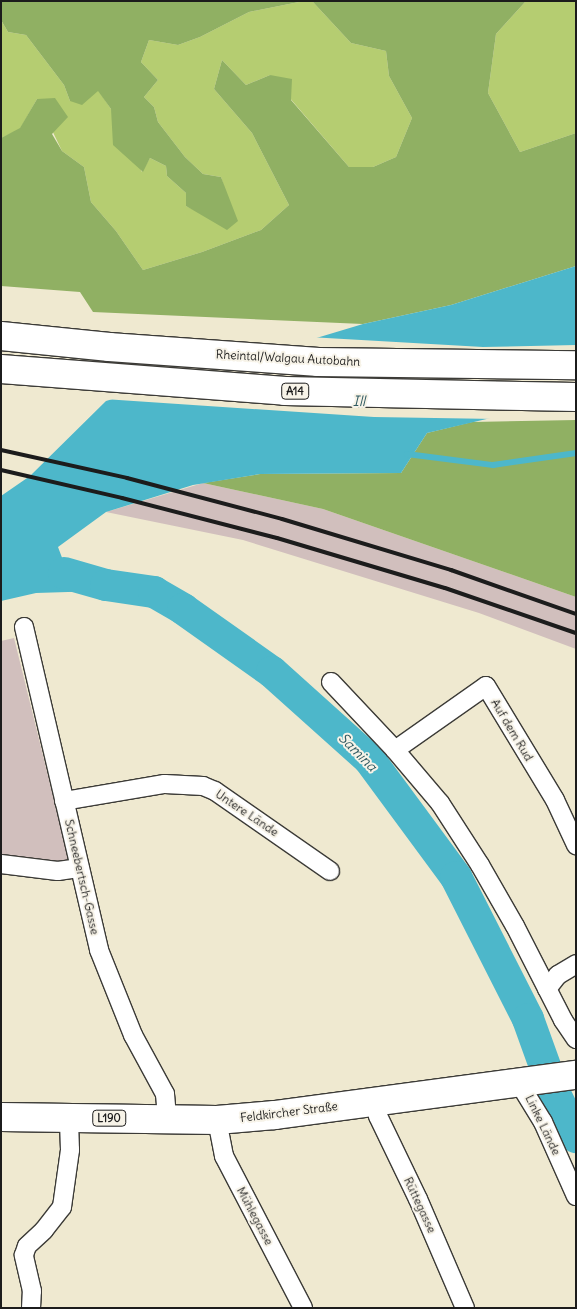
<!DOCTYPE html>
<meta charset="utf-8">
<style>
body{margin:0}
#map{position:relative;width:577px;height:1309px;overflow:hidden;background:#efe9d0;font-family:Delius,sans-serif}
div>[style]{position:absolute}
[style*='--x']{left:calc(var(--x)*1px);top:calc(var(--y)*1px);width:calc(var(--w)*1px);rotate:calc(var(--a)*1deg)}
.industrial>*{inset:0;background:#d1bfbd}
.green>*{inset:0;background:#b5cd71}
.forest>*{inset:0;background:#90b063}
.water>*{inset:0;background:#4db7ca}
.pier>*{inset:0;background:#efe9d0}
.stream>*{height:5.5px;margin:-2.75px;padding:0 2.75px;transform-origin:2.75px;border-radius:2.75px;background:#4db7ca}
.river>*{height:32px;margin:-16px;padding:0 16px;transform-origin:16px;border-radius:16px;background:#4db7ca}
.roads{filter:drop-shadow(1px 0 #3c3b37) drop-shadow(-1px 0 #3c3b37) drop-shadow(0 1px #3c3b37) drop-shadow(0 -1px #3c3b37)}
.minor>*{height:18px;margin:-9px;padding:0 9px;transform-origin:9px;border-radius:9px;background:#fff}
.primary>*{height:28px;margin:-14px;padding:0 14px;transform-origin:14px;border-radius:14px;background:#fff}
.motorway>*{height:28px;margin:-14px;padding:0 14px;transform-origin:14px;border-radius:14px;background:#fff}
.rail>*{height:4px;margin:-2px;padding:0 2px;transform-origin:2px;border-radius:2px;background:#1c1c1c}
span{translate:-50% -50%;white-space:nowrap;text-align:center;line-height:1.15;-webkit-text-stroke:4px #f7f3e8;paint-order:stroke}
.shield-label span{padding:1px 4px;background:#f7f3e8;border:1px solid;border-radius:4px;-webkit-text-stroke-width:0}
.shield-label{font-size:11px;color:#1c1c1c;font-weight:700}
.street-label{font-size:12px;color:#1c1c1c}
.water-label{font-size:14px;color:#305a62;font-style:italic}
.frame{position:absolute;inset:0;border:2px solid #1c1c1c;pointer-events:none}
</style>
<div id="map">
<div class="industrial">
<div style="clip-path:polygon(203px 483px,323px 509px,576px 597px,576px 649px,479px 613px,243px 540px,106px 512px)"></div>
<div style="clip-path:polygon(14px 638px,72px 873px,1px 863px,1px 641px)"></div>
</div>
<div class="green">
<div style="clip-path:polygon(304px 1px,312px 1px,351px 43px,386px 51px,389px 76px,412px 118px,396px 157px,373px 167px,349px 167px,270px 75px,246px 85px,222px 60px,214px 89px,252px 133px,289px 205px,261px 230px,202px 252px,143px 270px,116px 231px,91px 202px,84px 167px,62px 151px,37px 99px,20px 129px,1px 138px,1px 20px,8px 32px,26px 35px,64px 85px,70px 101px,98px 90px,111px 109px,142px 172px,150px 158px,166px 166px,167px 176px,186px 193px,186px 206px,205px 215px,226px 193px,221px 177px,203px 174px,185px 157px,158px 122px,154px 107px,144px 97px,158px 80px,141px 62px,149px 40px,178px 45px,200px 37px,249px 12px)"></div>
<div style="clip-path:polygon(526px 1px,576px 1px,576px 133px,520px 152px,488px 93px,496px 34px)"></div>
</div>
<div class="forest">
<div style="clip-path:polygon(1px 1px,304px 1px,249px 12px,200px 37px,178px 45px,149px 40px,141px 62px,158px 80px,144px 97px,154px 107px,158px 122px,185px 157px,203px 174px,221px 177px,238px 221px,227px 230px,186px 206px,186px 193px,167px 176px,166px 166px,150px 158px,143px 172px,113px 145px,111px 109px,98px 91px,82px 105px,70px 101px,64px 85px,26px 35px,8px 32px,1px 20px)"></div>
<div style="clip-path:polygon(312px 1px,526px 1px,496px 34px,488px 93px,520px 152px,576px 133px,576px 266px,451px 305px,363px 324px,93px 312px,80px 292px,1px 286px,1px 138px,20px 128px,37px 99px,55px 98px,68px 117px,52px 134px,62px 151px,84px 167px,91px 202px,116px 231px,143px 270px,202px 252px,261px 230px,289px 205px,252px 133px,214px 89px,222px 60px,246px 85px,270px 75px,292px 79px,291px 100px,349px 167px,373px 167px,396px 157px,412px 118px,389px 76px,386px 51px,351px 43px)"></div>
<div style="clip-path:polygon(576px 420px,576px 597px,323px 509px,203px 483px,260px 474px,401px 473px,427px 433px,472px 422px)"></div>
</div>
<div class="water">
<div style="clip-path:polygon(576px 266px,576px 398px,427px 433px,401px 473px,260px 474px,193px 485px,106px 512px,58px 547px,64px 563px,100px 573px,106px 585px,100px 591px,36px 593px,1px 601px,1px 496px,30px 476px,106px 401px,363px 324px,451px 305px)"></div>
</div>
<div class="pier">
<div style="clip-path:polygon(309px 337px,483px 347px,576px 345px,576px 401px,496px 419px,374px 417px,104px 399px)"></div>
</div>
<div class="stream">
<div style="--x:407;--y:454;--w:87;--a:7.3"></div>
<div style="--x:493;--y:465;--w:84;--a:-8.2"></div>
</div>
<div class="river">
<div style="--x:64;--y:573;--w:44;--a:15.9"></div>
<div style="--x:106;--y:585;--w:49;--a:8.3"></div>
<div style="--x:154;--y:592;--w:34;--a:30"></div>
<div style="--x:183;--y:609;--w:109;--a:35.3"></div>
<div style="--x:272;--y:672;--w:130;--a:41.9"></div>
<div style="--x:369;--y:759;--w:147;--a:53.6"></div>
<div style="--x:456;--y:877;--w:159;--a:63.1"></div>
<div style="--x:528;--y:1019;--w:80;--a:70.2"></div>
<div style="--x:555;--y:1094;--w:48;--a:64"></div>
</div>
<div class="roads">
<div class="minor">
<div style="--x:24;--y:627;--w:332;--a:76.9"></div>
<div style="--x:99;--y:950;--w:92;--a:68.2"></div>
<div style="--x:133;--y:1035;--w:67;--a:61.5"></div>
<div style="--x:165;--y:1094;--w:24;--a:85"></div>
<div style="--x:331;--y:682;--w:93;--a:46.7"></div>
<div style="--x:395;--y:750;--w:70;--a:49.7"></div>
<div style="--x:440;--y:803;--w:74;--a:57.2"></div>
<div style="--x:480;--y:865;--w:70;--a:60.2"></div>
<div style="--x:515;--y:926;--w:106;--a:62.9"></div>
<div style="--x:563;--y:1020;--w:23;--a:56"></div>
<div style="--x:395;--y:750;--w:111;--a:-35.1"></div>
<div style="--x:486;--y:686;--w:133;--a:58.8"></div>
<div style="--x:555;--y:800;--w:50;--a:65"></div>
<div style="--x:64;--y:801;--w:102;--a:-9.6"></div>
<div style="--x:165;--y:784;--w:38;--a:3"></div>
<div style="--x:203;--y:786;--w:13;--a:23"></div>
<div style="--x:215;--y:791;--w:140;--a:34.8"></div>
<div style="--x:1;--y:864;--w:57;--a:7"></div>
<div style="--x:58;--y:871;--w:22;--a:-8"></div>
<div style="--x:547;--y:989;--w:18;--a:-52"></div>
<div style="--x:558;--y:975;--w:21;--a:-31"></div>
<div style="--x:519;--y:1083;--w:46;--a:58.4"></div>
<div style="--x:543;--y:1122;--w:81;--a:66"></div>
<div style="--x:375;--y:1101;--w:15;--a:79"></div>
<div style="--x:378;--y:1116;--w:92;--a:64.3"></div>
<div style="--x:418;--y:1199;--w:119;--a:66.7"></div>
<div style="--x:217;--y:1120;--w:37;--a:79"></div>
<div style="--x:224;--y:1156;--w:171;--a:62.5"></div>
<div style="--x:31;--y:1308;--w:17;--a:-87"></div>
<div style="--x:32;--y:1291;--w:37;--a:-103"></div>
<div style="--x:24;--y:1255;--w:9;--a:-72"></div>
<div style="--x:27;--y:1246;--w:23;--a:-43"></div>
<div style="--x:44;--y:1230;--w:29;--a:-52"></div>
<div style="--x:62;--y:1207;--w:58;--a:-82"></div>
<div style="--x:70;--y:1150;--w:33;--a:-92"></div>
</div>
<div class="primary">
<div style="--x:1;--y:1117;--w:216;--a:0.8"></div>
<div style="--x:217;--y:1120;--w:58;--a:-4.9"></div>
<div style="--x:275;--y:1115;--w:304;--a:-7.6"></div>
</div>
<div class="motorway">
<div style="--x:1;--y:336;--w:109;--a:5.8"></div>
<div style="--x:109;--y:347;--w:210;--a:4.1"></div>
<div style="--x:318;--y:362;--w:258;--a:0.7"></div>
<div style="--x:1;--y:369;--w:285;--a:4.4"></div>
<div style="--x:285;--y:391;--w:291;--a:1.2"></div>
</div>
</div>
<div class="rail">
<div style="--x:1;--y:450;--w:129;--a:12.5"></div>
<div style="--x:127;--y:478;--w:160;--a:14.8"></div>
<div style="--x:282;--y:519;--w:177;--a:16.8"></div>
<div style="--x:451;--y:570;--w:133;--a:19.4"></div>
<div style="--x:1;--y:470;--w:124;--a:13"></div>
<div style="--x:122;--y:498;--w:160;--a:14.5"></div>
<div style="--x:277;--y:538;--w:175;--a:16.6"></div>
<div style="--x:445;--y:588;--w:139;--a:19"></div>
</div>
<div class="shield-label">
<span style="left:295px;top:391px">A14</span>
<span style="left:109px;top:1118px">L190</span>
</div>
<div class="street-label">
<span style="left:288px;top:358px;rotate:3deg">Rheintal/Walgau Autobahn</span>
<span style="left:512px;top:730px;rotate:59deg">Auf dem Rud</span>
<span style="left:247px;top:813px;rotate:34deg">Untere Lände</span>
<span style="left:82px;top:877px;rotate:77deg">Schneebertsch-Gasse</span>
<span style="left:289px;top:1112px;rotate:-7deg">Feldkircher Straße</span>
<span style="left:543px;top:1125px;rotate:64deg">Linke Lände</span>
<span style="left:420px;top:1205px;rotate:65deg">Rüttegasse</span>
<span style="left:255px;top:1216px;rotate:62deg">Mühlegasse</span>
</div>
<div class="water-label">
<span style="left:359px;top:401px">Ill</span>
<span style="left:358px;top:752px;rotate:45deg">Samina</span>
</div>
<div class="frame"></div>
</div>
